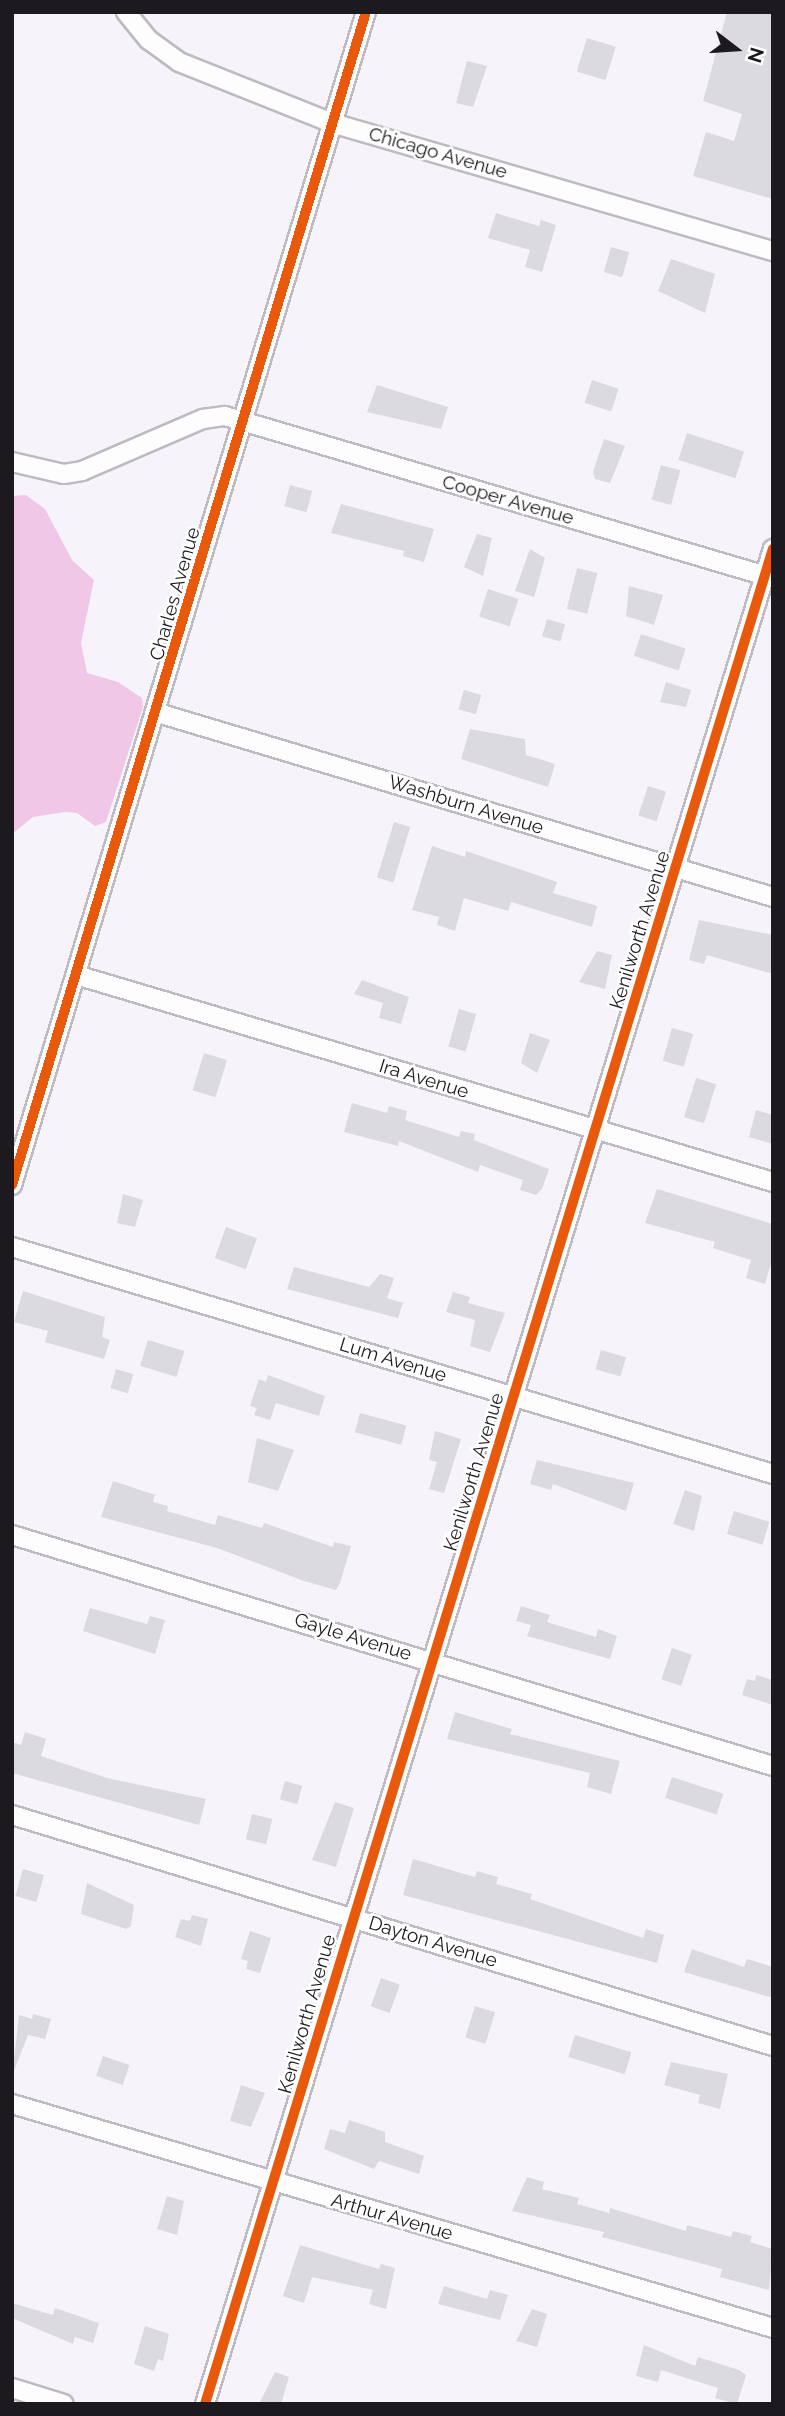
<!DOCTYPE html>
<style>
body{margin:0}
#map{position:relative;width:785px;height:2416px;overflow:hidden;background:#f6f4fa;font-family:Raleway,sans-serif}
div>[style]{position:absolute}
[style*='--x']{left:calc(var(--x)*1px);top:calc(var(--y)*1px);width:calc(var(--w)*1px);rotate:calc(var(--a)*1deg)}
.forest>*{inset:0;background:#f1c7e8}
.building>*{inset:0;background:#dbdae0;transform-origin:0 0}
.roads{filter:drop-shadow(2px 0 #bdbbc1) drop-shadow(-2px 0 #bdbbc1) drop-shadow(0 2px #bdbbc1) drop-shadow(0 -2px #bdbbc1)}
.minor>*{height:18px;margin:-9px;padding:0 9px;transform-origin:9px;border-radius:9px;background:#fefdfe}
.cycleway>*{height:10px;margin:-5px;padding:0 5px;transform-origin:5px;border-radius:5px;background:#e8590c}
span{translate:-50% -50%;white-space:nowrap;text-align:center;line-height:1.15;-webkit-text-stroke:5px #fff;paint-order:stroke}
.street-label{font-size:19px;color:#1c1a1f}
.frame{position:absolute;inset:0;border:14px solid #1c1a1f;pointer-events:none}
.north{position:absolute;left:701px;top:14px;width:70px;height:70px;-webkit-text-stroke:5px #fff;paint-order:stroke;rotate:107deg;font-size:19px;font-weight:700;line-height:28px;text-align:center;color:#1c1a1f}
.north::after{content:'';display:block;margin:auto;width:24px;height:32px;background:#1c1a1f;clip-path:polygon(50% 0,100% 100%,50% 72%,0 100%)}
</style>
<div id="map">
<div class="forest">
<div style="clip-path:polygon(26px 495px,45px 509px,72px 560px,94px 580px,81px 643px,87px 673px,118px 682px,142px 698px,143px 707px,106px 822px,95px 826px,77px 813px,65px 812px,33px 817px,12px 834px,12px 496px)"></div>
</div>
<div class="building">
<div style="clip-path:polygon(727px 12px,773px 12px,773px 199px,693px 176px,706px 132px,734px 141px,742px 114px,703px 101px)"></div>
<div style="left:587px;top:38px;width:30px;height:35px;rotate:17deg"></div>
<div style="clip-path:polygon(467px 61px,487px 66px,473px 107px,456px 103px)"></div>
<div style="clip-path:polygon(496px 213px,539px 226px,541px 220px,556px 225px,542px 272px,525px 267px,530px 250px,488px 238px)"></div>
<div style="left:611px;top:247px;width:19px;height:26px;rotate:16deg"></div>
<div style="clip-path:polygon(671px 259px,715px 274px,705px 313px,658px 291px)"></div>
<div style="left:592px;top:380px;width:28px;height:24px;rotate:18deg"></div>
<div style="clip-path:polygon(377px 385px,448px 407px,441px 429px,367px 412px)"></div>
<div style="left:687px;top:433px;width:60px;height:28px;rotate:18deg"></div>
<div style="clip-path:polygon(604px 439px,625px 446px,610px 483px,595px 479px,593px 472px)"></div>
<div style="left:661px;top:465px;width:20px;height:36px;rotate:15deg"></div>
<div style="left:290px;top:485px;width:23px;height:22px;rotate:15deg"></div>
<div style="clip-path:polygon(341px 504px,434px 529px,424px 562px,403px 556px,404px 551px,331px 533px)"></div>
<div style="clip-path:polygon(477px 534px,492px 538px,483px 576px,464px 567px)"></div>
<div style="clip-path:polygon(530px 549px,545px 558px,534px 597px,515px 591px)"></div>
<div style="left:577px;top:568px;width:21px;height:42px;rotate:14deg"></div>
<div style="clip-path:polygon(629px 586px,663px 595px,654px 625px,626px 616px)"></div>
<div style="left:488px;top:589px;width:32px;height:29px;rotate:18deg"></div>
<div style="left:547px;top:619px;width:19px;height:18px;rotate:16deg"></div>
<div style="left:641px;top:634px;width:47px;height:23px;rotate:18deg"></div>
<div style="clip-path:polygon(666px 682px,691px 690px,686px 707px,660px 702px)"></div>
<div style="left:464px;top:690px;width:18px;height:20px;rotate:16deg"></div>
<div style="clip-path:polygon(470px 729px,525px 739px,526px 755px,555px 764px,548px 787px,461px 759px)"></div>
<div style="left:648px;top:786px;width:19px;height:31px;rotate:18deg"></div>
<div style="left:394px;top:822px;width:17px;height:58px;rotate:17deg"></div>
<div style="clip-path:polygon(432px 846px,465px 857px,466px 851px,557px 882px,553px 893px,597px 906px,592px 927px,511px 902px,508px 911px,464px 898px,455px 931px,437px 925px,439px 917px,412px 910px)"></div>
<div style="clip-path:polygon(699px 920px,773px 935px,773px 974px,707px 955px,704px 964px,689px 960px)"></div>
<div style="clip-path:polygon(597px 951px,612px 955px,605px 989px,579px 982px)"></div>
<div style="clip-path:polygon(362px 980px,409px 997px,401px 1024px,379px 1018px,383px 1003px,354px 994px)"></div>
<div style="left:459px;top:1009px;width:18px;height:39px;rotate:16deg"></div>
<div style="left:672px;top:1028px;width:22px;height:34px;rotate:16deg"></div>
<div style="clip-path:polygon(530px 1033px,550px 1040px,537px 1073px,521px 1063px)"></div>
<div style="left:204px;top:1053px;width:24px;height:39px;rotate:17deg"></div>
<div style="left:696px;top:1078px;width:21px;height:41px;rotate:17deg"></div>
<div style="clip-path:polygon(352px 1103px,387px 1113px,389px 1106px,407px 1111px,405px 1120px,459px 1137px,461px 1131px,475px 1134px,474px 1140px,549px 1169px,542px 1189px,536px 1195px,520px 1190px,523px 1180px,480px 1165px,478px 1172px,399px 1141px,398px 1146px,344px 1132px)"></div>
<div style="clip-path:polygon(756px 1110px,773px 1115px,773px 1144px,749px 1137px)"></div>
<div style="clip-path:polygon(657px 1189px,773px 1224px,773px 1257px,765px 1284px,746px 1278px,751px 1260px,713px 1248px,715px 1242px,645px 1223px)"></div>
<div style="clip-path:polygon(123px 1194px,143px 1200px,135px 1227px,117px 1223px)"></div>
<div style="left:226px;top:1227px;width:33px;height:33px;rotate:20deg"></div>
<div style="clip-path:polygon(294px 1267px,369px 1287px,380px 1274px,394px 1278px,387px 1298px,403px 1303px,398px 1318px,287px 1289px)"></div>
<div style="clip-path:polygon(23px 1291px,105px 1317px,102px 1337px,110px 1340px,104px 1359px,45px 1342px,48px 1331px,14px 1322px)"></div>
<div style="clip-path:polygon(453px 1292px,470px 1297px,468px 1303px,505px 1313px,490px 1352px,470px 1346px,475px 1320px,446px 1312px)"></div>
<div style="left:148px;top:1340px;width:38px;height:27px;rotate:17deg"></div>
<div style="left:601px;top:1350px;width:26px;height:20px;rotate:16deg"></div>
<div style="left:116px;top:1369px;width:18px;height:20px;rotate:16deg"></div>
<div style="clip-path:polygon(268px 1375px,325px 1396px,319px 1416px,276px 1403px,270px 1420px,254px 1415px,257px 1408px,250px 1406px,259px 1379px,266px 1382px)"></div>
<div style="left:360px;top:1413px;width:48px;height:20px;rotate:15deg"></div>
<div style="clip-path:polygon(435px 1431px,461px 1439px,444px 1493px,429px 1489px,437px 1462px,429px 1460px)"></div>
<div style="clip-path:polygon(257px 1438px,294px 1450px,278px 1491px,248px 1482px)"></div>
<div style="clip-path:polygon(537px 1460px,634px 1483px,626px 1511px,553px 1484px,551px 1490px,530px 1484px)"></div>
<div style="clip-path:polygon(113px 1481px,155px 1495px,153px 1502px,168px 1506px,167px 1511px,215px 1525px,218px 1515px,262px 1528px,264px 1523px,333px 1547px,334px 1542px,351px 1546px,340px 1583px,336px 1590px,304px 1581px,217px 1548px,101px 1517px)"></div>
<div style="clip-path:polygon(685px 1490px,702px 1496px,694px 1531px,673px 1524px)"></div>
<div style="left:734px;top:1511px;width:37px;height:24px;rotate:17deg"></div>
<div style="clip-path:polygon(521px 1606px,550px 1615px,547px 1622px,596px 1637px,598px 1629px,617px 1636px,610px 1659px,527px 1636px,531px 1625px,516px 1621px)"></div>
<div style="clip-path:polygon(90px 1608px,147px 1624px,150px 1616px,165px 1620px,155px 1654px,83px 1631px)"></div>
<div style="left:672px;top:1648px;width:21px;height:33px;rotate:19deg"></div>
<div style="clip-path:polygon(756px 1675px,773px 1680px,773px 1705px,742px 1695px,747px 1679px,755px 1681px)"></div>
<div style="clip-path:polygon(455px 1712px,512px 1729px,510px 1734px,620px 1761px,611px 1794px,587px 1787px,590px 1773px,447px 1739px)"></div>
<div style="clip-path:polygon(25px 1732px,46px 1739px,41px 1756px,107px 1778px,206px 1799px,199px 1825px,12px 1773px,12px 1742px,21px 1745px)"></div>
<div style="left:672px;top:1777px;width:54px;height:22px;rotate:18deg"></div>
<div style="left:285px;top:1781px;width:18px;height:19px;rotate:16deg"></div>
<div style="clip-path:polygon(335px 1802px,354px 1808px,336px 1867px,312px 1860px)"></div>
<div style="left:252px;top:1814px;width:21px;height:26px;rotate:14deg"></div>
<div style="clip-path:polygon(413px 1859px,475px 1877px,477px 1871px,498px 1877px,496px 1884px,532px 1894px,530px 1899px,643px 1938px,646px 1929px,664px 1935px,657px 1963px,403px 1895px)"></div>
<div style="left:23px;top:1869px;width:22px;height:28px;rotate:16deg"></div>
<div style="clip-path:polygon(87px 1883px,134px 1905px,131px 1926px,126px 1929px,81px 1914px)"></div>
<div style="clip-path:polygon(192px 1915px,208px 1919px,201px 1946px,175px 1937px,181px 1919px,190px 1921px)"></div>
<div style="clip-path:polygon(250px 1931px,271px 1938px,260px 1973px,246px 1969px,248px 1961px,241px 1959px)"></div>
<div style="clip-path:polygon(692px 1949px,744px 1967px,747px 1959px,773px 1967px,773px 1998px,684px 1972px)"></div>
<div style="left:381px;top:1978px;width:20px;height:30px;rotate:20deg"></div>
<div style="left:475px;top:2006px;width:21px;height:33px;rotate:17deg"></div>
<div style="clip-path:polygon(33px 2014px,51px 2019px,45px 2039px,28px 2035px,12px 2076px,19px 2015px,32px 2019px)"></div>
<div style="left:575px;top:2035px;width:59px;height:23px;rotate:17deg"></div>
<div style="left:103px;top:2056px;width:28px;height:21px;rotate:19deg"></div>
<div style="clip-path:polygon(671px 2062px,728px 2074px,720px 2109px,698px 2103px,700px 2095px,664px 2085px)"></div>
<div style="clip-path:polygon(241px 2085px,265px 2093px,251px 2127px,230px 2121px)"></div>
<div style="clip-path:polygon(349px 2120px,385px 2132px,385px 2142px,424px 2156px,419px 2174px,379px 2161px,374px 2169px,324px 2149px,330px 2129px,345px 2133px)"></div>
<div style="clip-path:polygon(527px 2177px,544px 2182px,542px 2189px,579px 2198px,577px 2204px,609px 2213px,610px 2208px,686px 2231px,687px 2225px,731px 2237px,733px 2231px,752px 2236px,750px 2242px,773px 2249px,769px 2290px,720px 2277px,722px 2269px,602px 2237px,604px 2232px,512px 2211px)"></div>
<div style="clip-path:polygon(167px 2196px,184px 2201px,177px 2235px,157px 2229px)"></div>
<div style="clip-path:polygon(300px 2245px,379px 2269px,381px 2264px,395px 2268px,386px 2309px,369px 2304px,373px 2290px,312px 2277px,304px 2303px,283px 2296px)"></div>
<div style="clip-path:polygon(444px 2286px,487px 2299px,490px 2290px,508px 2295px,500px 2320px,438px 2304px)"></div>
<div style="clip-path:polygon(12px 2303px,53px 2315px,55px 2308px,99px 2323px,93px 2343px,75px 2337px,73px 2344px,12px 2318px)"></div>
<div style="clip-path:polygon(532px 2309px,547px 2314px,537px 2347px,516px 2341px)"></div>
<div style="clip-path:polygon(145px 2326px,169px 2334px,163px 2361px,158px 2359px,154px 2371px,134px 2364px)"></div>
<div style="clip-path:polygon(644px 2345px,695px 2366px,698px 2357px,739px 2370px,746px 2375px,737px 2404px,715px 2398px,718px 2388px,661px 2370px,658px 2382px,636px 2376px)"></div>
<div style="clip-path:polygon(275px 2372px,289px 2377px,281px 2404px,259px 2404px)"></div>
</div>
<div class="roads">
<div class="minor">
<div style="--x:126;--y:12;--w:36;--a:51"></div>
<div style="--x:149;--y:40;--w:37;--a:36"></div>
<div style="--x:179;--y:62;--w:165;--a:21.7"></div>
<div style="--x:332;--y:123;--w:459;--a:16.2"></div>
<div style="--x:12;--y:462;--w:53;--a:13"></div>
<div style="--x:64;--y:474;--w:18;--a:-9"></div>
<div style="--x:82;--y:471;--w:132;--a:-23.3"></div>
<div style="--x:203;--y:419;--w:22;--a:-8"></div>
<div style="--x:225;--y:416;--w:571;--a:16.47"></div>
<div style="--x:158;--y:713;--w:642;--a:16.66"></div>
<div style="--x:76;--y:975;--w:727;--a:16.54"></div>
<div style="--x:12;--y:1185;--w:1225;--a:-73.21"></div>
<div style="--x:12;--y:1247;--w:794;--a:16.61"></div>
<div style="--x:12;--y:1535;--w:795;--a:16.89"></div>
<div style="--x:12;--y:1815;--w:795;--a:16.89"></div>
<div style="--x:12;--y:2104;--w:793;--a:16.4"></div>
<div style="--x:12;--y:2388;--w:54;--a:17.1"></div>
<div style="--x:205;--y:2404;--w:1940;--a:-72.98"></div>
</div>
</div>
<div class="cycleway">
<div style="--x:12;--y:1185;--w:1225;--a:-73.21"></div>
<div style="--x:205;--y:2404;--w:1940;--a:-72.98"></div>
</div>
<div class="street-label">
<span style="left:438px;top:153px;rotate:16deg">Chicago Avenue</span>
<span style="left:508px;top:500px;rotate:16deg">Cooper Avenue</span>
<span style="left:175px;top:594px;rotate:-74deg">Charles Avenue</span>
<span style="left:466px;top:805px;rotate:17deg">Washburn Avenue</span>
<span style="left:640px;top:930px;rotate:-73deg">Kenilworth Avenue</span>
<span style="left:424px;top:1079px;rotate:17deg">Ira Avenue</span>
<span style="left:393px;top:1360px;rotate:17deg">Lum Avenue</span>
<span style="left:474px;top:1472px;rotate:-73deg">Kenilworth Avenue</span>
<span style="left:353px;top:1637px;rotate:17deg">Gayle Avenue</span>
<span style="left:433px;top:1942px;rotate:17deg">Dayton Avenue</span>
<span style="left:307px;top:2014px;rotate:-74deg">Kenilworth Avenue</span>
<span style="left:392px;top:2217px;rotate:16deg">Arthur Avenue</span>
</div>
<div class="frame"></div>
<div class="north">N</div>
</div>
